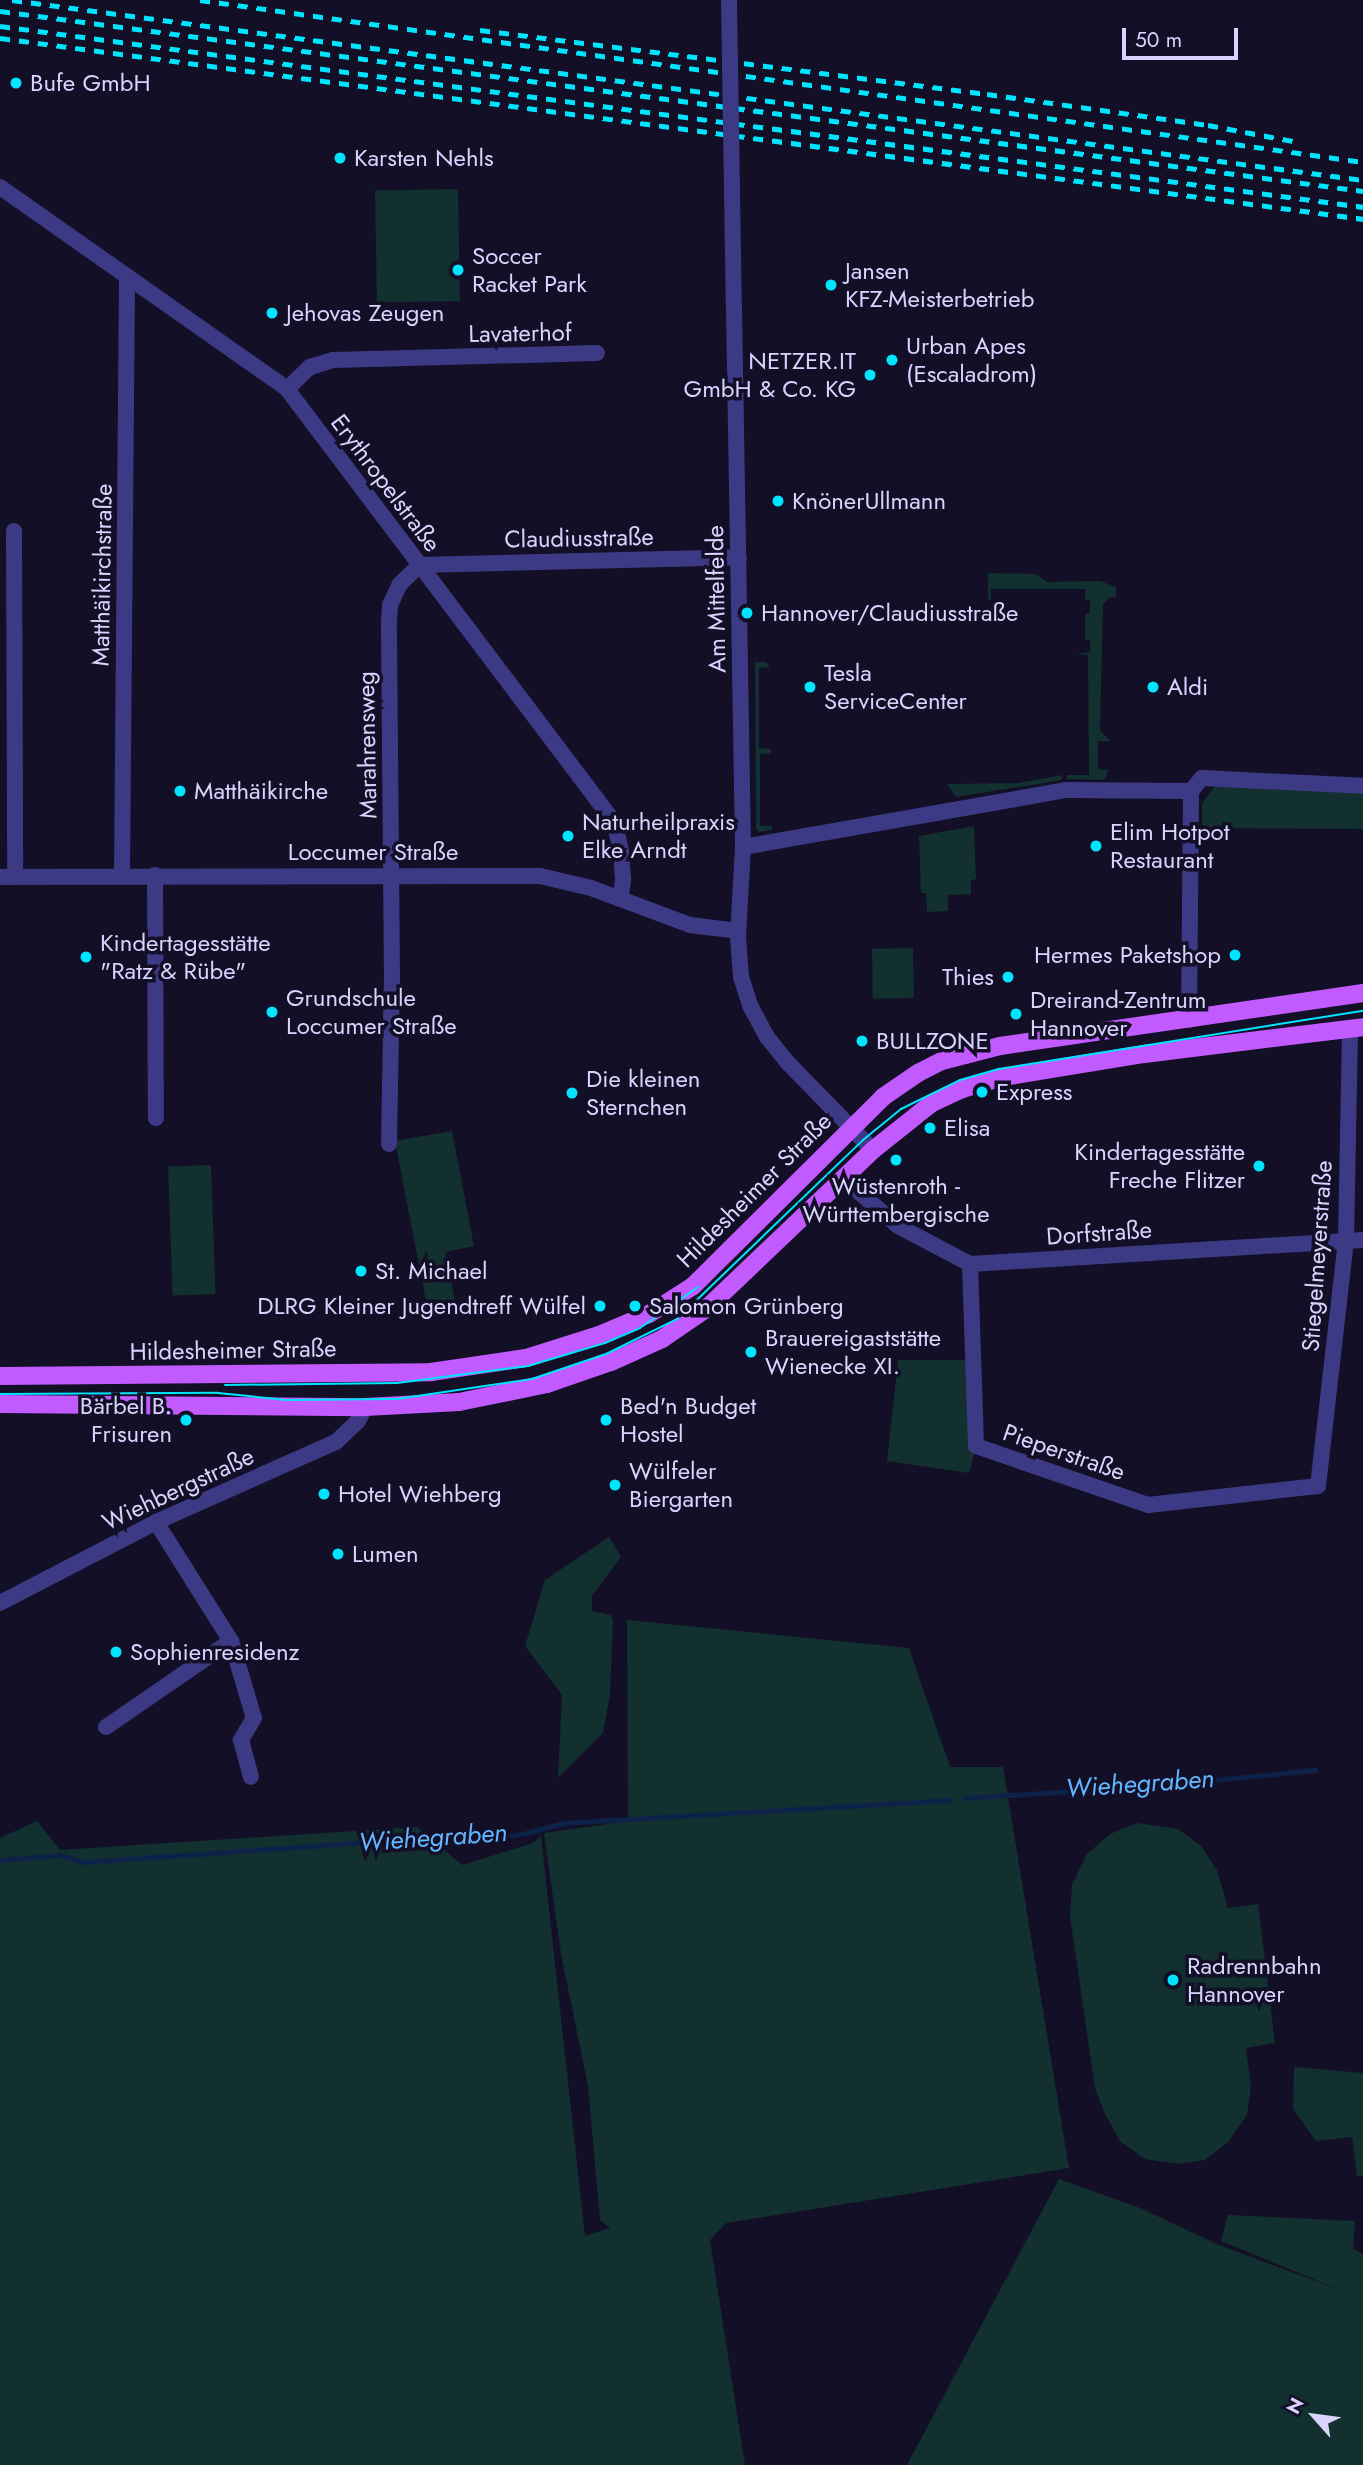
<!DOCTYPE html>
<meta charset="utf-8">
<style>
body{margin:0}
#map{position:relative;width:1363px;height:2465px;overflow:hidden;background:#130f26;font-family:Jost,sans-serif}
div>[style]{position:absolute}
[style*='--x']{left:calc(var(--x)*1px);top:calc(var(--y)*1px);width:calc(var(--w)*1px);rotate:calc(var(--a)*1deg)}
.green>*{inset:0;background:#12302f;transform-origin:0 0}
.stream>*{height:4.5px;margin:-2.25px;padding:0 2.25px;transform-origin:2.25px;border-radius:2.25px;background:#0c2248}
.minor>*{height:16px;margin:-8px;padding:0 8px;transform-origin:8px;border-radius:8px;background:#3d3a85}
.major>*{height:18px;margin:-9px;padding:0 9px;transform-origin:9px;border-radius:9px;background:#c25bff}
.tram>*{height:2px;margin:-1px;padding:0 1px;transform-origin:1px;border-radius:1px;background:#00e5ff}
.rail>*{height:4.5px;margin-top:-2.25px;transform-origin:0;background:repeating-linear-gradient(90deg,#00e5ff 0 10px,transparent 0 19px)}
.minor-bridge>*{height:16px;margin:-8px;padding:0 8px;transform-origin:8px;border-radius:8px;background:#3d3a85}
.dots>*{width:19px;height:19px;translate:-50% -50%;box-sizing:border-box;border:4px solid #130f26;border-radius:50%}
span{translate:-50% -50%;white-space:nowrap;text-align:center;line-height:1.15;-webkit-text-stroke:7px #130f26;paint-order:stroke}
.poi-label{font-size:24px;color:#d9d4ff}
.left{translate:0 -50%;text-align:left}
.right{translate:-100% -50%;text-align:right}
.street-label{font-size:24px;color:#d9d4ff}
.water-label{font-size:26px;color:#62b6ff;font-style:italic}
.north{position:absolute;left:1279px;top:2381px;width:70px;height:70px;-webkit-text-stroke:5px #130f26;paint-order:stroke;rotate:298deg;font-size:19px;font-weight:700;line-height:28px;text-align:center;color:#d9d4ff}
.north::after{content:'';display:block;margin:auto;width:24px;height:32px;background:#d9d4ff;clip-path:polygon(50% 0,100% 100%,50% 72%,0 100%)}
.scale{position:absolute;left:1122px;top:28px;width:116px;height:32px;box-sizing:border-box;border:4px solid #d9d4ff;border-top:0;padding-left:9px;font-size:21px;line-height:24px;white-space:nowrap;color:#d9d4ff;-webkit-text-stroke:5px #130f26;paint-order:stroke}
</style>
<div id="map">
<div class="green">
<div style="left:458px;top:189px;width:112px;height:83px;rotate:89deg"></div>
<div style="clip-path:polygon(988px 573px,1036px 574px,1047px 582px,1100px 581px,1116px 587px,1116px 597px,1109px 598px,1103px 604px,1100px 731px,1111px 741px,1098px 741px,1098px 769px,1109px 770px,1104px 780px,1067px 779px,1067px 775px,1089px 775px,1088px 655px,1076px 654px,1090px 652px,1090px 640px,1085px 640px,1085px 614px,1090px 613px,1090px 600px,1085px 600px,1085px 589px,991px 589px,991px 600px,988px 600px)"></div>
<div style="clip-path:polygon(755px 662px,766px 662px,770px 667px,759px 668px,759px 748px,771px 749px,771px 754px,760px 754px,760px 826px,772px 826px,772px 830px,759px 832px,756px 829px)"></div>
<div style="clip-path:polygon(1062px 775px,1062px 780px,956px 797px,947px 784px,1018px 783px)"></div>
<div style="clip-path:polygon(1216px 785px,1363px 791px,1363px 829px,1202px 828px,1202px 803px)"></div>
<div style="clip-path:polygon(974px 826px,976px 879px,971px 880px,971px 894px,948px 895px,948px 911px,927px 912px,926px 893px,921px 893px,919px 836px)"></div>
<div style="left:913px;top:948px;width:50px;height:41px;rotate:89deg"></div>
<div style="clip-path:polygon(452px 1131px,474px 1246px,445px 1252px,457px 1311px,429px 1317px,395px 1141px)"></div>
<div style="left:211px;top:1165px;width:129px;height:43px;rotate:88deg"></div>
<div style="clip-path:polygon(898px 1360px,973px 1360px,976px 1446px,969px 1473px,887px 1461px)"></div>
<div style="clip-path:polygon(609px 1537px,621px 1557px,592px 1596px,592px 1611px,611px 1615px,613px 1620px,610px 1695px,603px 1733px,558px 1778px,562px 1695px,525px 1646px,545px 1580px)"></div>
<div style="clip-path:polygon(627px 1620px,909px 1648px,950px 1767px,1003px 1767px,1069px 2168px,726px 2223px,710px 2240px,745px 2465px,0 2465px,0 1838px,37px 1821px,60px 1850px,417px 1827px,462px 1865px,533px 1843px,541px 1836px,585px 2236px,610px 2228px,600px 2220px,588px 2086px,561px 1954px,544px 1833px,628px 1821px)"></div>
<div style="clip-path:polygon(1137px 1823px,1178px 1829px,1201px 1846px,1217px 1870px,1228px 1908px,1258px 1904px,1275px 2043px,1246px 2048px,1251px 2087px,1247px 2115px,1228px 2142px,1205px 2160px,1178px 2164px,1145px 2159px,1120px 2141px,1105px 2114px,1095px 2088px,1070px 1917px,1072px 1885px,1087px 1854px,1110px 1834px)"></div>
<div style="clip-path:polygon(1294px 2067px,1363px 2073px,1363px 2176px,1357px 2176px,1352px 2137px,1316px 2141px,1293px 2109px)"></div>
<div style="clip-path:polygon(1059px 2179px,1140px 2208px,1219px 2245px,1340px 2290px,1221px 2241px,1228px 2215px,1355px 2221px,1353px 2249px,1363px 2254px,1363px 2465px,907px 2465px)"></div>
</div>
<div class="stream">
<div style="--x:964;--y:1798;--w:190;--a:-3.6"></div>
<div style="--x:1154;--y:1786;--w:162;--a:-5.7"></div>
<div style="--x:0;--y:1860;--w:60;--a:-4.8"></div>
<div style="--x:60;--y:1855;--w:24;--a:17"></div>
<div style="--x:83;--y:1862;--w:376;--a:-4"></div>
<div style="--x:458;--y:1836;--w:31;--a:6"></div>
<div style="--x:489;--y:1839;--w:37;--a:-9"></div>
<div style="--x:526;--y:1833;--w:38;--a:-15"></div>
<div style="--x:563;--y:1823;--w:388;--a:-3.4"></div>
</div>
<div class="minor">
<div style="--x:0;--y:187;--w:351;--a:35.1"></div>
<div style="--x:287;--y:389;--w:543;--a:52.94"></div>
<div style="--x:614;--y:822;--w:29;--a:76"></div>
<div style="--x:621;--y:850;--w:31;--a:86"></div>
<div style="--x:623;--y:881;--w:18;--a:99"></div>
<div style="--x:734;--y:309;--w:538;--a:89.04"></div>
<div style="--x:743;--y:847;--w:90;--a:93.2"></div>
<div style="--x:738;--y:937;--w:40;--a:85.7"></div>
<div style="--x:741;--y:977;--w:32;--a:72"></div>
<div style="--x:751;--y:1007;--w:34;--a:62"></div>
<div style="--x:767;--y:1037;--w:35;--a:51"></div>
<div style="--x:789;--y:1064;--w:120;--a:45.7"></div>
<div style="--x:287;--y:389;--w:32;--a:-44"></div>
<div style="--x:310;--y:367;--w:24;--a:-17"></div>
<div style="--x:333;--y:360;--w:264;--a:-1.5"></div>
<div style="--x:14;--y:531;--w:346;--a:89.8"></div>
<div style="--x:743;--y:847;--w:327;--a:-10"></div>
<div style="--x:1065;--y:790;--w:126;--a:0.5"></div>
<div style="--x:1191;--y:791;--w:17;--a:-50"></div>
<div style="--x:1202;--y:778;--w:161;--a:2.8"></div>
<div style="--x:155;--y:875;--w:243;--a:89.8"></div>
<div style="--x:122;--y:876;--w:600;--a:-89.52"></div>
<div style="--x:0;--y:877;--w:540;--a:-0.11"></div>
<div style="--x:540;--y:876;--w:52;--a:13.2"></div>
<div style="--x:591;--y:888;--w:106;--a:20.5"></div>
<div style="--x:690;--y:925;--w:48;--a:7.1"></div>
<div style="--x:1189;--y:1020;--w:229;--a:-89.5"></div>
<div style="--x:389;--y:1144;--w:165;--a:-89"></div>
<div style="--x:392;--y:979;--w:359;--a:-90.5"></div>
<div style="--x:389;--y:620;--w:15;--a:-86"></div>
<div style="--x:390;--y:605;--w:23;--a:-65"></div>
<div style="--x:400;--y:584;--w:28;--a:-44"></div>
<div style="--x:420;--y:565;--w:319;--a:-1.4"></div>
<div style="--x:860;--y:1193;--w:50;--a:41"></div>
<div style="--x:898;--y:1226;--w:81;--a:27.8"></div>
<div style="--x:970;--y:1264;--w:394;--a:-3.5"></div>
<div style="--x:970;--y:1264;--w:182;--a:88.1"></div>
<div style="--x:976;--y:1446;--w:182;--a:18.9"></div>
<div style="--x:1148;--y:1505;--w:171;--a:-6.4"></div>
<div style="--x:1318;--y:1486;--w:248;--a:-83.5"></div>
<div style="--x:1346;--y:1240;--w:212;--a:-88.9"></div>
<div style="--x:156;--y:1522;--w:141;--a:57.8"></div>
<div style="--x:231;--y:1641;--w:80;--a:73.4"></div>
<div style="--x:254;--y:1718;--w:26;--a:121"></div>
<div style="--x:241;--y:1740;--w:38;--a:75"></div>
<div style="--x:0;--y:1603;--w:176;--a:-27.4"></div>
<div style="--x:156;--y:1522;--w:197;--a:-24"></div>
<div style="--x:336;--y:1442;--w:30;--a:-44"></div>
<div style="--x:358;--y:1421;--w:16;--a:-63"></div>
<div style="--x:106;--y:1727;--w:152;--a:-34.5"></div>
</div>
<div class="major">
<div style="--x:0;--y:1376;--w:431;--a:-0.5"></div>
<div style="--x:431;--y:1372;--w:96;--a:-8.4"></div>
<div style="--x:526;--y:1358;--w:77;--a:-17.5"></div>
<div style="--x:599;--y:1335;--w:54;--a:-22.8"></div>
<div style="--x:649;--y:1314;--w:52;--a:-32.5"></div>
<div style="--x:693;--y:1286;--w:268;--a:-44.8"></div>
<div style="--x:883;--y:1097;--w:42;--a:-34.4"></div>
<div style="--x:918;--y:1073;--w:27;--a:-27"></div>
<div style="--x:942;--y:1061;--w:60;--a:-14.5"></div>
<div style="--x:1000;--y:1046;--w:367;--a:-8.3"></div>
<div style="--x:0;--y:1404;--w:365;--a:0.5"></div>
<div style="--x:365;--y:1407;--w:94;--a:-3"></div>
<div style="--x:459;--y:1402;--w:90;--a:-11.6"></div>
<div style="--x:547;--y:1384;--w:68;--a:-19"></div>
<div style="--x:611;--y:1362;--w:56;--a:-24.3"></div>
<div style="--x:662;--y:1339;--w:53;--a:-34.3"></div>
<div style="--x:706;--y:1309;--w:231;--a:-43.6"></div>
<div style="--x:873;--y:1150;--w:75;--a:-38.5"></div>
<div style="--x:932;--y:1103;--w:33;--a:-25"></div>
<div style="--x:962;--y:1089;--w:43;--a:-16.3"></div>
<div style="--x:1003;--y:1077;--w:143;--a:-9.3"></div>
<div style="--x:1144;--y:1054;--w:221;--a:-7"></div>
</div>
<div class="tram">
<div style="--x:225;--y:1385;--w:172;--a:-0.7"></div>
<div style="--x:397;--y:1383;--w:132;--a:-7.4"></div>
<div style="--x:528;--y:1366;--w:80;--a:-16.6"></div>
<div style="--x:605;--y:1343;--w:38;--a:-23"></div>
<div style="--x:640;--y:1328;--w:71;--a:-35.3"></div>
<div style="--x:0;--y:1394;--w:218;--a:-0.3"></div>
<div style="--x:218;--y:1393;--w:69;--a:5.8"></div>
<div style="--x:287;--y:1400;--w:110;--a:-0.5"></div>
<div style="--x:397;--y:1399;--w:136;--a:-8.4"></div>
<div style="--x:532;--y:1379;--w:78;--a:-18.7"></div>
<div style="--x:606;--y:1354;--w:79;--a:-26.2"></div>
<div style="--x:677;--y:1319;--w:258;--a:-43.9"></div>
<div style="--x:863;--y:1140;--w:49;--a:-39.2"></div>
<div style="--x:901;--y:1109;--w:66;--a:-26.2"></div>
<div style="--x:960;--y:1080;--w:41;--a:-15.8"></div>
<div style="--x:999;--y:1069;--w:369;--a:-9.1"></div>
</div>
<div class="rail">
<div style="--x:12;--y:0;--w:1363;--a:7.59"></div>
<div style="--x:200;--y:0;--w:1174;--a:7.93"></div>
<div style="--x:0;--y:11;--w:1375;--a:7.52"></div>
<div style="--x:0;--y:26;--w:1375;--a:7.56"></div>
<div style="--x:480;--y:30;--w:511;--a:7.19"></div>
<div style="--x:987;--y:94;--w:223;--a:8"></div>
<div style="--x:1208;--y:125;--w:92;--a:10.7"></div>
<div style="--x:0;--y:38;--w:1375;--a:7.56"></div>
</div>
<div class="minor-bridge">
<div style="--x:729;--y:0;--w:309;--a:89.1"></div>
</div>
<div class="dots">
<div style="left:16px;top:83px;background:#00e5ff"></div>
<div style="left:340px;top:158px;background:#00e5ff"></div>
<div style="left:458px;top:270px;background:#00e5ff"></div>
<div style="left:831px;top:285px;background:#00e5ff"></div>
<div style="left:272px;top:313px;background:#00e5ff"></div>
<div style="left:892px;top:360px;background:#00e5ff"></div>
<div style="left:870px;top:375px;background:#00e5ff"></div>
<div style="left:778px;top:501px;background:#00e5ff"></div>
<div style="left:747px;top:613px;background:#00e5ff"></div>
<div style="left:810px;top:687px;background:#00e5ff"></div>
<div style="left:1153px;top:687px;background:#00e5ff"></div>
<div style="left:180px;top:791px;background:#00e5ff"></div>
<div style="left:568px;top:836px;background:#00e5ff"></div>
<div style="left:1096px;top:846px;background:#00e5ff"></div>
<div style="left:1235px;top:955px;background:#00e5ff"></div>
<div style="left:86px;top:957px;background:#00e5ff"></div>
<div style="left:1008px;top:977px;background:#00e5ff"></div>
<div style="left:272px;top:1012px;background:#00e5ff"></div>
<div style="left:1016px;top:1014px;background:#00e5ff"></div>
<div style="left:862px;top:1041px;background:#00e5ff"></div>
<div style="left:982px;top:1092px;background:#00e5ff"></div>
<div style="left:572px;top:1093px;background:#00e5ff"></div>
<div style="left:930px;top:1128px;background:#00e5ff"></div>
<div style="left:896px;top:1160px;background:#00e5ff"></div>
<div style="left:1259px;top:1166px;background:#00e5ff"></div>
<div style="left:361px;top:1271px;background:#00e5ff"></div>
<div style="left:600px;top:1306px;background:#00e5ff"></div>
<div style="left:635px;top:1306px;background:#00e5ff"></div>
<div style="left:751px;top:1352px;background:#00e5ff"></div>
<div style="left:186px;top:1420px;background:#00e5ff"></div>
<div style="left:606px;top:1420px;background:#00e5ff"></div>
<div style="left:615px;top:1485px;background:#00e5ff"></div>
<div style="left:324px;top:1494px;background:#00e5ff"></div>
<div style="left:338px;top:1554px;background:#00e5ff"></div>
<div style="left:116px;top:1652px;background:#00e5ff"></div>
<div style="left:1173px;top:1980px;background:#00e5ff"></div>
</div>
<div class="poi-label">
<span class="left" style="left:30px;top:83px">Bufe GmbH</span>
<span class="left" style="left:354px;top:158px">Karsten Nehls</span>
<span class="left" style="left:472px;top:270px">Soccer<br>Racket Park</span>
<span class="left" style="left:845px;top:285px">Jansen<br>KFZ-Meisterbetrieb</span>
<span class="left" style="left:286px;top:313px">Jehovas Zeugen</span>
<span class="left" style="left:906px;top:360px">Urban Apes<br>(Escaladrom)</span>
<span class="right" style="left:856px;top:375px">NETZER.IT<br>GmbH &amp; Co. KG</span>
<span class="left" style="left:792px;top:501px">KnönerUllmann</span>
<span class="left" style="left:761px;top:613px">Hannover/Claudiusstraße</span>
<span class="left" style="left:824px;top:687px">Tesla<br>ServiceCenter</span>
<span class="left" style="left:1167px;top:687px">Aldi</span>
<span class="left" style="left:194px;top:791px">Matthäikirche</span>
<span class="left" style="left:582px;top:836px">Naturheilpraxis<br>Elke Arndt</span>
<span class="left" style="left:1110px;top:846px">Elim Hotpot<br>Restaurant</span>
<span class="left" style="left:100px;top:957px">Kindertagesstätte<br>"Ratz &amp; Rübe"</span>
<span class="right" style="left:1221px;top:955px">Hermes Paketshop</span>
<span class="right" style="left:994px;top:977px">Thies</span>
<span class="left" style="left:286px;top:1012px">Grundschule<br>Loccumer Straße</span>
<span class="left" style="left:1030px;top:1014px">Dreirand-Zentrum<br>Hannover</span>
<span class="left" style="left:876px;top:1041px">BULLZONE</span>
<span class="left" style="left:586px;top:1093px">Die kleinen<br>Sternchen</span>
<span class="left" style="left:996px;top:1092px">Express</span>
<span class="left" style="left:944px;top:1128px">Elisa</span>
<span class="right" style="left:1245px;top:1166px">Kindertagesstätte<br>Freche Flitzer</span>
<span style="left:896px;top:1200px">Wüstenroth -<br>Württembergische</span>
<span class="left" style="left:375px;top:1271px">St. Michael</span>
<span class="right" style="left:586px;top:1306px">DLRG Kleiner Jugendtreff Wülfel</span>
<span class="left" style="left:649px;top:1306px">Salomon Grünberg</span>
<span class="left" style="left:765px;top:1352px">Brauereigaststätte<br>Wienecke XI.</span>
<span class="right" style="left:172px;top:1420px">Bärbel B.<br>Frisuren</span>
<span class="left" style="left:620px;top:1420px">Bed'n Budget<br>Hostel</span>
<span class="left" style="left:629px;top:1485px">Wülfeler<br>Biergarten</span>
<span class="left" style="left:338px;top:1494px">Hotel Wiehberg</span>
<span class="left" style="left:352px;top:1554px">Lumen</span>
<span class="left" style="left:130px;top:1652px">Sophienresidenz</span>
<span class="left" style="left:1187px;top:1980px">Radrennbahn<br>Hannover</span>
</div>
<div class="street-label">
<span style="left:520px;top:333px;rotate:-1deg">Lavaterhof</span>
<span style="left:386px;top:483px;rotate:53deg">Erythropelstraße</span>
<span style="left:579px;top:538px;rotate:-1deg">Claudiusstraße</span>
<span style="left:102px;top:575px;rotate:-89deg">Matthäikirchstraße</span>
<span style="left:716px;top:599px;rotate:-91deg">Am Mittelfelde</span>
<span style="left:367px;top:745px;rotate:-91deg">Marahrensweg</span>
<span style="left:373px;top:852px">Loccumer Straße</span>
<span style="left:754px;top:1190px;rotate:-45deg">Hildesheimer Straße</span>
<span style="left:1099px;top:1233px;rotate:-4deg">Dorfstraße</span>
<span style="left:1317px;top:1256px;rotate:-86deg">Stiegelmeyerstraße</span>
<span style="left:233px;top:1350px;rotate:-1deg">Hildesheimer Straße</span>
<span style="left:1064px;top:1452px;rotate:19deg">Pieperstraße</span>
<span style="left:178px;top:1489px;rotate:-25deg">Wiehbergstraße</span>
</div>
<div class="water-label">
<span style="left:1140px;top:1784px;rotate:-4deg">Wiehegraben</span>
<span style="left:433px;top:1838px;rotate:-4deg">Wiehegraben</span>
</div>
<div class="north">N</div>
<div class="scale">50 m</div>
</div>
